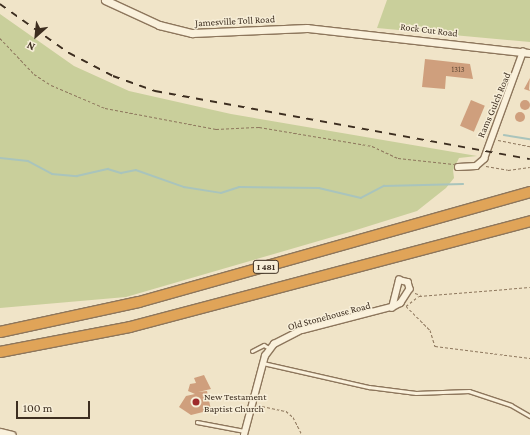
<!DOCTYPE html>
<style>
body{margin:0}
#map{position:relative;width:530px;height:435px;overflow:hidden;background:#f0e4c8;font-family:"Crimson Pro",serif}
div>[style]{position:absolute}
[style*='--x']{left:calc(var(--x)*1px);top:calc(var(--y)*1px);width:calc(var(--w)*1px);rotate:calc(var(--a)*1deg)}
.green>*{inset:0;background:#c9cf9b}
.stream>*{height:1.5px;margin:-0.75px;padding:0 0.75px;transform-origin:0.75px;border-radius:0.75px;background:#a9c4bc}
.building>*{inset:0;background:#cf9f7d;transform-origin:0 0}
.round{border-radius:50%}
.path>*{height:1px;margin-top:-0.5px;transform-origin:0;background:repeating-linear-gradient(90deg,#8d765c 0 3px,transparent 0 5px)}
.roads{filter:drop-shadow(1px 0 #8d765c) drop-shadow(-1px 0 #8d765c) drop-shadow(0 1px #8d765c) drop-shadow(0 -1px #8d765c)}
.service>*{height:2.5px;margin:-1.25px;padding:0 1.25px;transform-origin:1.25px;border-radius:1.25px;background:#faf1dc}
.minor>*{height:5.5px;margin:-2.75px;padding:0 2.75px;transform-origin:2.75px;border-radius:2.75px;background:#faf1dc}
.tertiary>*{height:7px;margin:-3.5px;padding:0 3.5px;transform-origin:3.5px;border-radius:3.5px;background:#faf1dc}
.motorway>*{height:10px;margin:-5px;padding:0 5px;transform-origin:5px;border-radius:5px;background:#e0a458}
.rail>*{height:1.5px;margin-top:-0.75px;transform-origin:0;background:repeating-linear-gradient(90deg,#3d2e20 0 7px,transparent 0 14px)}
.dots>*{width:11px;height:11px;translate:-50% -50%;box-sizing:border-box;border:2px solid #f7eed8;border-radius:50%}
span{translate:-50% -50%;white-space:nowrap;text-align:center;line-height:1.15;-webkit-text-stroke:3px #f7eed8;paint-order:stroke}
.number-label{font-size:8px;color:#624a37}
.number-label span{-webkit-text-stroke-width:0}
.shield-label span{padding:1px 3px;background:#f7eed8;border:1px solid;border-radius:3px;-webkit-text-stroke-width:0}
.shield-label{font-size:9px;color:#3d2e20;font-weight:700}
.street-label{font-size:10px;color:#3d2e20}
.poi-label{font-size:10px;color:#3d2e20}
.left{translate:0 -50%;text-align:left}
.north{position:absolute;left:16px;top:16px;width:40px;height:40px;-webkit-text-stroke:3px #f7eed8;paint-order:stroke;rotate:207deg;font-size:11px;font-weight:700;line-height:16px;text-align:center;color:#3d2e20}
.north::after{content:'';display:block;margin:auto;width:14px;height:18px;background:#3d2e20;clip-path:polygon(50% 0,100% 100%,50% 72%,0 100%)}
.scale{position:absolute;left:16px;top:401px;width:74px;height:18px;box-sizing:border-box;border:2px solid #3d2e20;border-top:0;padding-left:5px;font-size:12px;line-height:14px;white-space:nowrap;color:#3d2e20;-webkit-text-stroke:3px #f7eed8;paint-order:stroke}
</style>
<div id="map">
<div class="green">
<div style="clip-path:polygon(387px 0,530px 0,530px 42px,377px 28px)"></div>
<div style="clip-path:polygon(0 14px,74px 66px,129px 91px,231px 114px,477px 156px,459px 158px,453px 170px,454px 178px,446px 188px,417px 211px,353px 231px,126px 297px,0 308px)"></div>
</div>
<div class="stream">
<div style="--x:504;--y:135;--w:26;--a:9"></div>
<div style="--x:0;--y:158;--w:28;--a:6"></div>
<div style="--x:28;--y:161;--w:27;--a:28"></div>
<div style="--x:52;--y:174;--w:25;--a:5"></div>
<div style="--x:77;--y:176;--w:32;--a:-13"></div>
<div style="--x:108;--y:169;--w:14;--a:17"></div>
<div style="--x:121;--y:173;--w:15;--a:-11"></div>
<div style="--x:136;--y:170;--w:51;--a:19.5"></div>
<div style="--x:184;--y:187;--w:37;--a:9"></div>
<div style="--x:221;--y:193;--w:19;--a:-18"></div>
<div style="--x:239;--y:187;--w:80;--a:0.7"></div>
<div style="--x:319;--y:188;--w:43;--a:13.4"></div>
<div style="--x:361;--y:198;--w:26;--a:-28"></div>
<div style="--x:384;--y:186;--w:79;--a:-1.5"></div>
</div>
<div class="building">
<div style="clip-path:polygon(425px 59px,470px 64px,473px 79px,446px 76px,445px 89px,422px 87px)"></div>
<div style="clip-path:polygon(530px 78px,529px 89px,530px 91px,524px 89px)"></div>
<div style="left:471px;top:100px;width:15px;height:28px;rotate:23deg"></div>
<div class="round" style="left:520px;top:100px;width:10px;height:10px"></div>
<div class="round" style="left:515px;top:112px;width:10px;height:10px"></div>
<div style="clip-path:polygon(204px 375px,211px 389px,198px 392px,207px 391px,211px 410px,191px 415px,179px 407px,186px 396px,195px 394px,188px 391px,190px 384px,196px 383px,194px 378px)"></div>
</div>
<div class="path">
<div style="--x:0;--y:38;--w:50;--a:46.6"></div>
<div style="--x:34;--y:74;--w:20;--a:33"></div>
<div style="--x:51;--y:85;--w:59;--a:23.1"></div>
<div style="--x:105;--y:108;--w:113;--a:10.7"></div>
<div style="--x:216;--y:129;--w:43;--a:-2.7"></div>
<div style="--x:259;--y:127;--w:115;--a:9.5"></div>
<div style="--x:372;--y:146;--w:29;--a:25"></div>
<div style="--x:398;--y:158;--w:56;--a:6.1"></div>
<div style="--x:498;--y:140;--w:33;--a:11"></div>
<div style="--x:486;--y:166;--w:22;--a:10"></div>
<div style="--x:508;--y:170;--w:22;--a:-8"></div>
<div style="--x:415;--y:293;--w:6;--a:18"></div>
<div style="--x:406;--y:306;--w:34;--a:45"></div>
<div style="--x:430;--y:330;--w:17;--a:73"></div>
<div style="--x:435;--y:346;--w:96;--a:7.2"></div>
<div style="--x:406;--y:306;--w:16;--a:-38"></div>
<div style="--x:419;--y:296;--w:111;--a:-4.6"></div>
<div style="--x:257;--y:405;--w:30;--a:12"></div>
<div style="--x:286;--y:411;--w:9;--a:41"></div>
<div style="--x:293;--y:417;--w:20;--a:63"></div>
</div>
<div class="roads">
<div class="service">
<div style="--x:252;--y:351;--w:13;--a:-27"></div>
<div style="--x:264;--y:345;--w:6;--a:31"></div>
<div style="--x:263;--y:363;--w:109;--a:12.8"></div>
<div style="--x:369;--y:387;--w:47;--a:7.3"></div>
<div style="--x:416;--y:393;--w:53;--a:-2.2"></div>
<div style="--x:469;--y:391;--w:44;--a:18.4"></div>
<div style="--x:511;--y:405;--w:22;--a:30"></div>
<div style="--x:197;--y:422;--w:48;--a:10.8"></div>
</div>
<div class="minor">
<div style="--x:458;--y:167;--w:18;--a:-3"></div>
<div style="--x:476;--y:166;--w:11;--a:-41"></div>
<div style="--x:484;--y:159;--w:114;--a:-70"></div>
<div style="--x:399;--y:280;--w:9;--a:13"></div>
<div style="--x:408;--y:282;--w:7;--a:74"></div>
<div style="--x:410;--y:289;--w:17;--a:123"></div>
<div style="--x:401;--y:303;--w:10;--a:151"></div>
<div style="--x:392;--y:308;--w:29;--a:-76"></div>
<div style="--x:244;--y:435;--w:82;--a:-75.1"></div>
<div style="--x:265;--y:356;--w:15;--a:-53"></div>
<div style="--x:274;--y:344;--w:31;--a:-27"></div>
<div style="--x:302;--y:330;--w:92;--a:-14.5"></div>
</div>
<div class="tertiary">
<div style="--x:105;--y:0;--w:60;--a:24.8"></div>
<div style="--x:159;--y:25;--w:34;--a:14"></div>
<div style="--x:192;--y:33;--w:115;--a:-2.5"></div>
<div style="--x:307;--y:28;--w:224;--a:6.4"></div>
<div style="--x:0;--y:432;--w:12;--a:14"></div>
</div>
<div class="motorway">
<div style="--x:0;--y:332;--w:142;--a:-12.2"></div>
<div style="--x:139;--y:302;--w:406;--a:-15.7"></div>
<div style="--x:0;--y:352;--w:132;--a:-10.9"></div>
<div style="--x:130;--y:327;--w:414;--a:-14.8"></div>
</div>
</div>
<div class="rail">
<div style="--x:0;--y:4;--w:85;--a:35.4"></div>
<div style="--x:69;--y:53;--w:50;--a:27.6"></div>
<div style="--x:113;--y:76;--w:45;--a:19.7"></div>
<div style="--x:155;--y:91;--w:381;--a:10.3"></div>
</div>
<div class="dots">
<div style="left:196px;top:402px;background:#9e2a2b"></div>
</div>
<div class="number-label">
<span style="left:458px;top:70px">1313</span>
</div>
<div class="shield-label">
<span style="left:266px;top:267px">I 481</span>
</div>
<div class="street-label">
<span style="left:235px;top:21px;rotate:-3deg">Jamesville Toll Road</span>
<span style="left:429px;top:30px;rotate:7deg">Rock Cut Road</span>
<span style="left:494px;top:105px;rotate:-67deg">Rams Gulch Road</span>
<span style="left:329px;top:316px;rotate:-15deg">Old Stonehouse Road</span>
</div>
<div class="poi-label">
<span class="left" style="left:204px;top:402px">New Testament<br>Baptist Church</span>
</div>
<div class="north">N</div>
<div class="scale">100 m</div>
</div>
